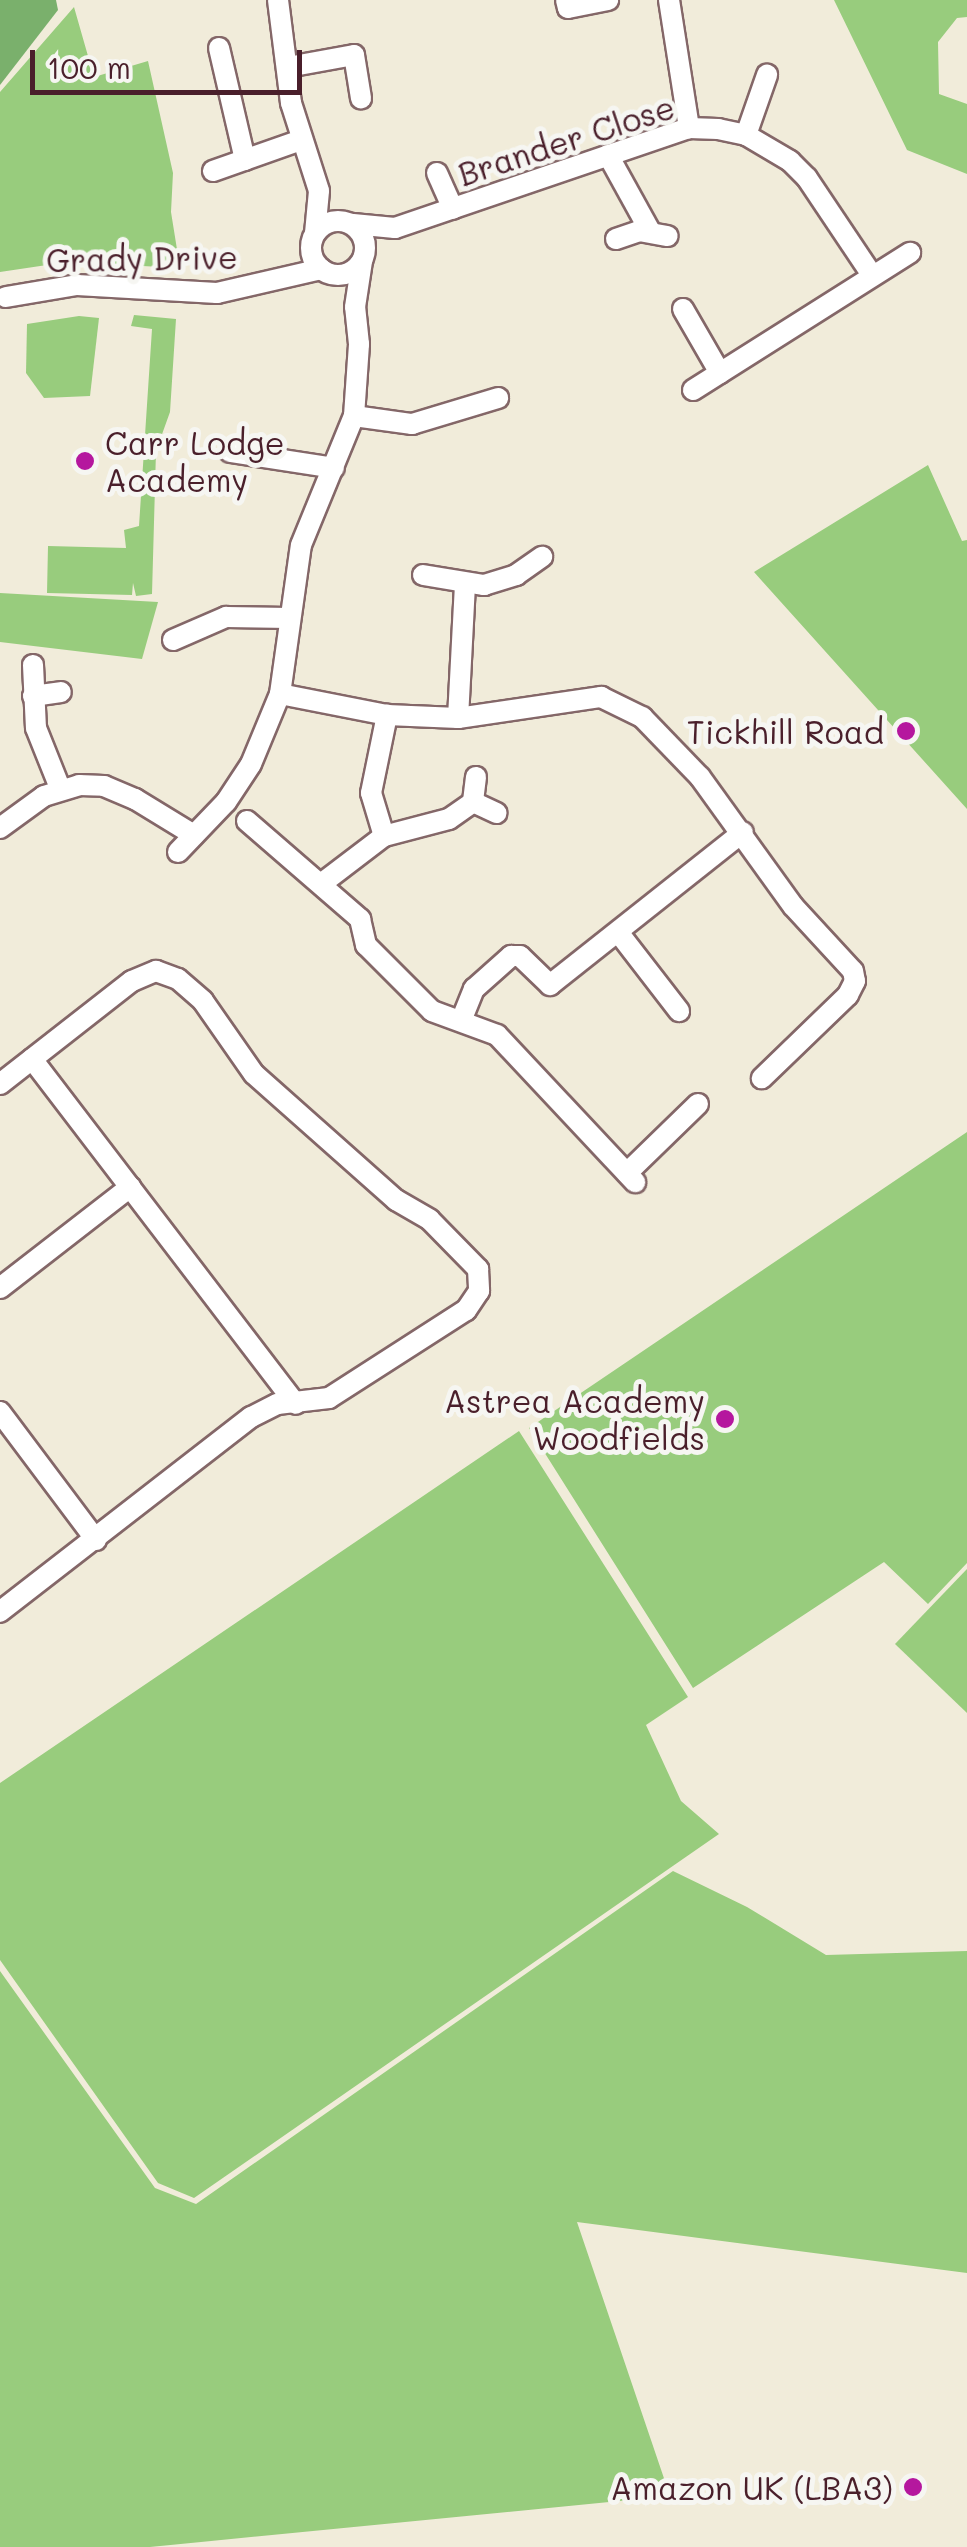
<!DOCTYPE html>
<style>
body{margin:0}
#map{position:relative;width:967px;height:2547px;overflow:hidden;background:#f1ecda;font-family:Mali,sans-serif}
div>[style]{position:absolute}
[style*='--x']{left:calc(var(--x)*1px);top:calc(var(--y)*1px);width:calc(var(--w)*1px);rotate:calc(var(--a)*1deg)}
.green>*{inset:0;background:#98cc7d}
.forest>*{inset:0;background:#7ab06c}
.roads{filter:drop-shadow(2px 0 #846768) drop-shadow(-2px 0 #846768) drop-shadow(0 2px #846768) drop-shadow(0 -2px #846768)}
.minor>*{height:20px;margin:-10px;padding:0 10px;transform-origin:10px;border-radius:10px;background:#fff}
.minor>.ring{margin:-10px;padding:0;box-sizing:content-box;background:none;border:20px solid #fff;border-radius:50%}
.dots>*{width:28px;height:28px;translate:-50% -50%;box-sizing:border-box;border:5px solid #f6f6f2;border-radius:50%}
span{translate:-50% -50%;white-space:nowrap;text-align:center;line-height:1.15;-webkit-text-stroke:10px #f6f6f2;paint-order:stroke}
.street-label{font-size:32px;color:#4a1f2b}
.poi-label{font-size:32px;color:#4a1f2b}
.left{translate:0 -50%;text-align:left}
.right{translate:-100% -50%;text-align:right}
.scale{position:absolute;left:30px;top:50px;width:272px;height:45px;box-sizing:border-box;border:5px solid #4a1f2b;border-top:0;padding-left:12px;font-size:30px;line-height:35px;white-space:nowrap;color:#4a1f2b;-webkit-text-stroke:8px #f6f6f2;paint-order:stroke}
</style>
<div id="map">
<div class="green">
<div style="clip-path:polygon(834px 0,967px 0,967px 17px,957px 18px,938px 42px,939px 94px,967px 104px,967px 174px,907px 150px)"></div>
<div style="clip-path:polygon(74px 7px,94px 77px,148px 61px,173px 173px,171px 212px,180px 268px,67px 262px,0 272px,0 92px)"></div>
<div style="clip-path:polygon(134px 315px,176px 319px,170px 412px,156px 451px,152px 594px,136px 596px,133px 583px,132px 595px,47px 593px,48px 546px,126px 548px,124px 530px,139px 526px,152px 329px,131px 326px)"></div>
<div style="clip-path:polygon(79px 316px,99px 318px,90px 396px,44px 398px,26px 373px,27px 324px)"></div>
<div style="clip-path:polygon(928px 465px,962px 541px,967px 540px,967px 809px,754px 572px)"></div>
<div style="clip-path:polygon(0 593px,158px 602px,142px 659px,0 642px)"></div>
<div style="clip-path:polygon(967px 1132px,967px 1563px,928px 1604px,884px 1562px,693px 1688px,529px 1428px)"></div>
<div style="clip-path:polygon(519px 1431px,688px 1697px,646px 1725px,681px 1801px,719px 1834px,194px 2198px,158px 2183px,0 1960px,0 1783px)"></div>
<div style="clip-path:polygon(967px 1569px,967px 1713px,895px 1644px)"></div>
<div style="clip-path:polygon(673px 1871px,747px 1907px,826px 1955px,967px 1951px,967px 2273px,577px 2222px,670px 2496px,150px 2547px,0 2547px,0 1971px,155px 2188px,196px 2204px)"></div>
</div>
<div class="forest">
<div style="clip-path:polygon(0 0,56px 0,58px 10px,0 85px)"></div>
</div>
<div class="roads">
<div class="minor">
<div style="--x:278;--y:0;--w:104;--a:82.8"></div>
<div style="--x:291;--y:103;--w:92;--a:72.3"></div>
<div style="--x:319;--y:191;--w:42;--a:95.4"></div>
<div style="--x:566;--y:0;--w:8;--a:76"></div>
<div style="--x:568;--y:8;--w:41;--a:-11.3"></div>
<div style="--x:669;--y:0;--w:130;--a:81.1"></div>
<div style="--x:219;--y:48;--w:115;--a:76.9"></div>
<div style="--x:288;--y:67;--w:67;--a:-10.3"></div>
<div style="--x:354;--y:55;--w:44;--a:80.8"></div>
<div style="--x:746;--y:135;--w:64;--a:-70.7"></div>
<div style="--x:608;--y:155;--w:87;--a:61.1"></div>
<div style="--x:213;--y:171;--w:93;--a:-19.4"></div>
<div style="--x:437;--y:173;--w:39;--a:66"></div>
<div class="ring" style="left:311px;top:221px;width:34px;height:34px"></div>
<div style="--x:353;--y:224;--w:42;--a:5.4"></div>
<div style="--x:395;--y:228;--w:311;--a:-18.8"></div>
<div style="--x:689;--y:128;--w:29;--a:2"></div>
<div style="--x:718;--y:129;--w:29;--a:12"></div>
<div style="--x:746;--y:135;--w:51;--a:30.6"></div>
<div style="--x:790;--y:161;--w:24;--a:45"></div>
<div style="--x:807;--y:178;--w:117;--a:56.2"></div>
<div style="--x:616;--y:239;--w:24;--a:-19"></div>
<div style="--x:639;--y:231;--w:29;--a:10"></div>
<div style="--x:6;--y:297;--w:72;--a:-9.6"></div>
<div style="--x:77;--y:285;--w:140;--a:3.3"></div>
<div style="--x:217;--y:293;--w:107;--a:-13"></div>
<div style="--x:683;--y:309;--w:74;--a:60"></div>
<div style="--x:693;--y:390;--w:257;--a:-32.3"></div>
<div style="--x:354;--y:416;--w:59;--a:7.9"></div>
<div style="--x:412;--y:424;--w:90;--a:-16.8"></div>
<div style="--x:230;--y:452;--w:105;--a:8.7"></div>
<div style="--x:423;--y:575;--w:62;--a:9.3"></div>
<div style="--x:484;--y:585;--w:34;--a:-17"></div>
<div style="--x:516;--y:575;--w:32;--a:-35"></div>
<div style="--x:173;--y:640;--w:58;--a:-23.5"></div>
<div style="--x:226;--y:617;--w:63;--a:0.9"></div>
<div style="--x:33;--y:665;--w:63;--a:87.3"></div>
<div style="--x:36;--y:728;--w:65;--a:68.2"></div>
<div style="--x:280;--y:694;--w:109;--a:11.1"></div>
<div style="--x:387;--y:715;--w:71;--a:2.4"></div>
<div style="--x:458;--y:718;--w:145;--a:-8.4"></div>
<div style="--x:601;--y:697;--w:46;--a:26"></div>
<div style="--x:642;--y:717;--w:83;--a:46"></div>
<div style="--x:700;--y:777;--w:159;--a:54.2"></div>
<div style="--x:793;--y:906;--w:88;--a:47.3"></div>
<div style="--x:853;--y:971;--w:10;--a:79"></div>
<div style="--x:855;--y:981;--w:16;--a:117"></div>
<div style="--x:848;--y:995;--w:120;--a:136"></div>
<div style="--x:33;--y:696;--w:28;--a:-8"></div>
<div style="--x:458;--y:718;--w:134;--a:-87"></div>
<div style="--x:476;--y:777;--w:25;--a:97"></div>
<div style="--x:473;--y:802;--w:26;--a:25"></div>
<div style="--x:247;--y:821;--w:150;--a:40.9"></div>
<div style="--x:360;--y:919;--w:27;--a:77"></div>
<div style="--x:366;--y:945;--w:93;--a:45"></div>
<div style="--x:432;--y:1011;--w:69;--a:20.3"></div>
<div style="--x:497;--y:1035;--w:202;--a:46.8"></div>
<div style="--x:0;--y:828;--w:54;--a:-36"></div>
<div style="--x:44;--y:796;--w:37;--a:-17"></div>
<div style="--x:79;--y:785;--w:25;--a:2"></div>
<div style="--x:104;--y:786;--w:34;--a:23"></div>
<div style="--x:135;--y:799;--w:69;--a:31.4"></div>
<div style="--x:384;--y:836;--w:45;--a:-106.8"></div>
<div style="--x:371;--y:793;--w:80;--a:-78.4"></div>
<div style="--x:178;--y:852;--w:69;--a:-46.2"></div>
<div style="--x:226;--y:802;--w:45;--a:-56.7"></div>
<div style="--x:251;--y:764;--w:76;--a:-67.5"></div>
<div style="--x:280;--y:694;--w:150;--a:-82"></div>
<div style="--x:301;--y:545;--w:139;--a:-67.7"></div>
<div style="--x:354;--y:416;--w:72;--a:-86"></div>
<div style="--x:359;--y:344;--w:37;--a:-96"></div>
<div style="--x:355;--y:307;--w:47;--a:-81.3"></div>
<div style="--x:321;--y:884;--w:79;--a:-37.3"></div>
<div style="--x:384;--y:836;--w:67;--a:-14.7"></div>
<div style="--x:449;--y:819;--w:29;--a:-35"></div>
<div style="--x:618;--y:932;--w:100;--a:52.3"></div>
<div style="--x:461;--y:1021;--w:35;--a:-68"></div>
<div style="--x:474;--y:989;--w:50;--a:-41.7"></div>
<div style="--x:511;--y:956;--w:9;--a:0"></div>
<div style="--x:520;--y:956;--w:42;--a:44"></div>
<div style="--x:550;--y:985;--w:246;--a:-38.4"></div>
<div style="--x:32;--y:1059;--w:434;--a:52.6"></div>
<div style="--x:0;--y:1084;--w:167;--a:-38"></div>
<div style="--x:132;--y:981;--w:26;--a:-23"></div>
<div style="--x:156;--y:971;--w:23;--a:20"></div>
<div style="--x:178;--y:979;--w:33;--a:41"></div>
<div style="--x:203;--y:1001;--w:89;--a:55.1"></div>
<div style="--x:254;--y:1074;--w:190;--a:41.6"></div>
<div style="--x:396;--y:1200;--w:39;--a:30"></div>
<div style="--x:430;--y:1220;--w:69;--a:45.6"></div>
<div style="--x:478;--y:1269;--w:22;--a:87"></div>
<div style="--x:479;--y:1291;--w:23;--a:124"></div>
<div style="--x:466;--y:1310;--w:163;--a:147.3"></div>
<div style="--x:329;--y:1398;--w:52;--a:173.4"></div>
<div style="--x:277;--y:1404;--w:29;--a:153"></div>
<div style="--x:251;--y:1417;--w:318;--a:142.2"></div>
<div style="--x:627;--y:1173;--w:99;--a:-44.2"></div>
<div style="--x:0;--y:1288;--w:165;--a:-37.8"></div>
<div style="--x:0;--y:1412;--w:160;--a:53.1"></div>
</div>
</div>
<div class="dots">
<div style="left:85px;top:461px;background:#b5179e"></div>
<div style="left:906px;top:731px;background:#b5179e"></div>
<div style="left:725px;top:1419px;background:#b5179e"></div>
<div style="left:913px;top:2487px;background:#b5179e"></div>
</div>
<div class="street-label">
<span style="left:566px;top:140px;rotate:-18deg">Brander Close</span>
<span style="left:142px;top:258px;rotate:-1deg">Grady Drive</span>
</div>
<div class="poi-label">
<span class="left" style="left:105px;top:461px">Carr Lodge<br>Academy</span>
<span class="right" style="left:884px;top:731px">Tickhill Road</span>
<span class="right" style="left:705px;top:1419px">Astrea Academy<br>Woodfields</span>
<span class="right" style="left:893px;top:2487px">Amazon UK (LBA3)</span>
</div>
<div class="scale">100 m</div>
</div>
